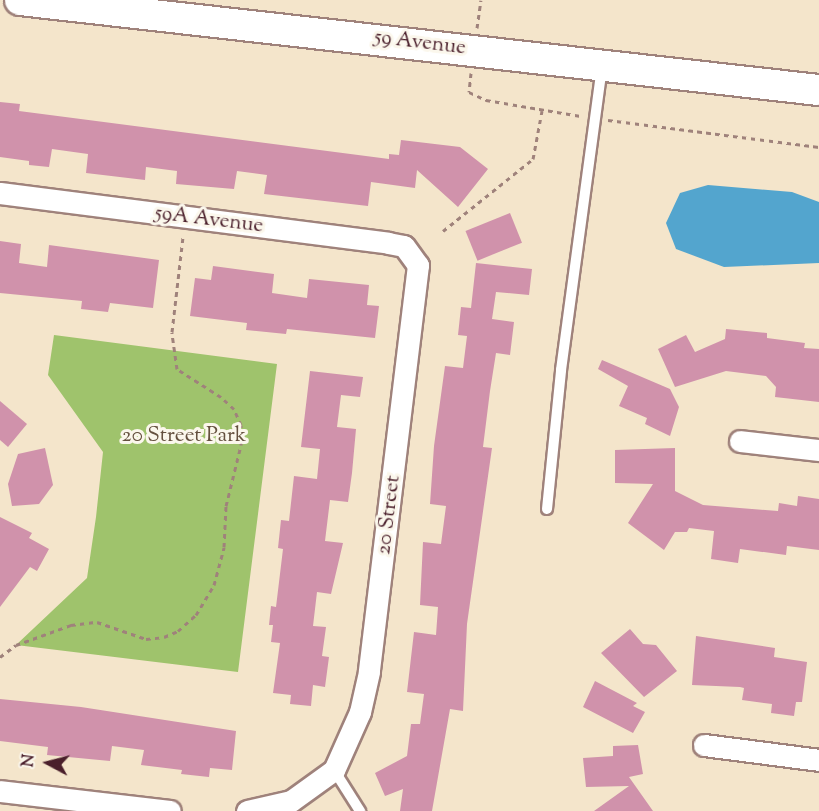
<!DOCTYPE html>
<style>
body{margin:0}
#map{position:relative;width:819px;height:811px;overflow:hidden;background:#f4e5cb;font-family:"Sorts Mill Goudy",serif}
div>[style]{position:absolute}
[style*='--x']{left:calc(var(--x)*1px);top:calc(var(--y)*1px);width:calc(var(--w)*1px);rotate:calc(var(--a)*1deg)}
.green>*{inset:0;background:#9fc36c}
.water>*{inset:0;background:#53a5ce}
.building>*{inset:0;background:#d092ab;transform-origin:0 0}
.path>*{height:3px;margin-top:-1.5px;transform-origin:0;background:repeating-linear-gradient(90deg,#9f827b 0 4.5px,transparent 0 9px)}
.roads{filter:drop-shadow(2px 0 #9f827b) drop-shadow(-2px 0 #9f827b) drop-shadow(0 2px #9f827b) drop-shadow(0 -2px #9f827b)}
.service>*{height:10px;margin:-5px;padding:0 5px;transform-origin:5px;border-radius:5px;background:#fff}
.minor>*{height:21px;margin:-10.5px;padding:0 10.5px;transform-origin:10.5px;border-radius:10.5px;background:#fff}
.secondary>*{height:30px;margin:-15px;padding:0 15px;transform-origin:15px;border-radius:15px;background:#fff}
span{translate:-50% -50%;white-space:nowrap;text-align:center;line-height:1.15;-webkit-text-stroke:6px #fbf7ec;paint-order:stroke}
.street-label{font-size:21px;color:#4a1f2b}
.park-label{font-size:21px;color:#64503e}
.north{position:absolute;left:18px;top:733px;width:60px;height:60px;-webkit-text-stroke:4px #fbf7ec;paint-order:stroke;rotate:277deg;font-size:16px;font-weight:700;line-height:24px;text-align:center;color:#4a1f2b}
.north::after{content:'';display:block;margin:auto;width:21px;height:27px;background:#4a1f2b;clip-path:polygon(50% 0,100% 100%,50% 72%,0 100%)}
</style>
<div id="map">
<div class="green">
<div style="clip-path:polygon(54px 335px,277px 364px,238px 672px,16px 645px,87px 578px,96px 517px,103px 452px,48px 375px)"></div>
</div>
<div class="water">
<div style="clip-path:polygon(708px 185px,792px 192px,819px 202px,819px 263px,724px 267px,676px 249px,666px 223px,680px 193px)"></div>
</div>
<div class="building">
<div style="clip-path:polygon(0 102px,20px 104px,19px 111px,389px 159px,389px 154px,399px 155px,401px 140px,460px 147px,488px 169px,458px 207px,417px 170px,415px 188px,371px 182px,368px 206px,264px 194px,267px 175px,237px 171px,234px 189px,176px 184px,177px 171px,146px 167px,145px 180px,86px 173px,88px 154px,52px 149px,49px 167px,29px 165px,29px 161px,0 157px)"></div>
<div style="left:510px;top:213px;width:32px;height:48px;rotate:68deg"></div>
<div style="clip-path:polygon(0 241px,21px 244px,19px 263px,47px 267px,49px 245px,159px 260px,153px 308px,110px 303px,108px 312px,81px 309px,82px 301px,0 293px)"></div>
<div style="clip-path:polygon(476px 263px,532px 269px,529px 295px,496px 292px,492px 319px,514px 322px,510px 355px,496px 353px,490px 391px,483px 447px,492px 448px,467px 624px,463px 711px,450px 709px,432px 811px,400px 811px,403px 789px,385px 796px,375px 773px,407px 756px,411px 724px,420px 724px,424px 694px,407px 692px,414px 632px,436px 635px,438px 607px,420px 605px,423px 542px,441px 544px,446px 506px,430px 504px,434px 446px,445px 366px,463px 368px,467px 336px,458px 335px,461px 307px,471px 308px)"></div>
<div style="clip-path:polygon(213px 266px,274px 274px,272px 293px,307px 298px,309px 279px,369px 285px,367px 305px,379px 306px,375px 338px,287px 329px,286px 334px,246px 330px,247px 323px,190px 316px,195px 278px,211px 280px)"></div>
<div style="clip-path:polygon(726px 329px,767px 333px,767px 338px,805px 343px,804px 348px,819px 349px,819px 402px,775px 397px,776px 387px,766px 376px,726px 371px,675px 387px,658px 349px,686px 335px,695px 352px,725px 339px)"></div>
<div style="clip-path:polygon(602px 360px,670px 389px,679px 407px,670px 436px,645px 424px,647px 418px,619px 406px,628px 386px,598px 369px)"></div>
<div style="clip-path:polygon(310px 371px,363px 377px,360px 397px,341px 395px,337px 427px,356px 429px,352px 473px,348px 502px,330px 500px,325px 541px,343px 543px,331px 594px,317px 592px,313px 626px,326px 627px,322px 656px,329px 657px,325px 687px,313px 685px,311px 706px,290px 704px,291px 695px,273px 693px,280px 643px,271px 642px,273px 625px,269px 625px,271px 606px,276px 607px,283px 549px,278px 548px,281px 520px,289px 521px,294px 476px,317px 479px,320px 449px,301px 447px)"></div>
<div style="clip-path:polygon(0 401px,27px 424px,8px 447px,0 440px)"></div>
<div style="clip-path:polygon(45px 448px,53px 485px,39px 504px,12px 506px,8px 484px,18px 454px)"></div>
<div style="clip-path:polygon(675px 448px,675px 491px,703px 505px,778px 511px,779px 503px,797px 506px,798px 496px,819px 499px,819px 550px,787px 546px,786px 555px,740px 549px,738px 563px,711px 559px,714px 531px,689px 528px,687px 532px,675px 532px,664px 550px,628px 523px,653px 484px,615px 483px,615px 450px)"></div>
<div style="clip-path:polygon(0 517px,32px 533px,29px 538px,49px 549px,37px 571px,30px 567px,0 607px)"></div>
<div style="clip-path:polygon(630px 629px,643px 644px,656px 645px,677px 671px,644px 697px,601px 653px)"></div>
<div style="clip-path:polygon(696px 636px,775px 648px,774px 657px,807px 662px,802px 702px,796px 702px,794px 716px,771px 713px,772px 704px,742px 700px,744px 688px,740px 687px,692px 685px)"></div>
<div style="clip-path:polygon(595px 681px,637px 703px,633px 706px,645px 712px,633px 733px,583px 707px)"></div>
<div style="clip-path:polygon(0 699px,81px 707px,236px 731px,232px 770px,210px 768px,209px 777px,181px 774px,182px 770px,141px 765px,144px 750px,112px 746px,110px 761px,47px 755px,48px 747px,0 741px)"></div>
<div style="clip-path:polygon(638px 745px,643px 774px,629px 777px,653px 811px,594px 811px,629px 786px,586px 787px,583px 758px,613px 756px,613px 746px)"></div>
</div>
<div class="path">
<div style="--x:477;--y:28;--w:28;--a:-82"></div>
<div style="--x:471;--y:73;--w:19;--a:96"></div>
<div style="--x:469;--y:92;--w:19;--a:25"></div>
<div style="--x:486;--y:100;--w:96;--a:9.6"></div>
<div style="--x:608;--y:120;--w:213;--a:7.3"></div>
<div style="--x:443;--y:231;--w:115;--a:-38.7"></div>
<div style="--x:533;--y:159;--w:49;--a:-79.4"></div>
<div style="--x:0;--y:657;--w:20;--a:-37"></div>
<div style="--x:16;--y:645;--w:59;--a:-20"></div>
<div style="--x:71;--y:625;--w:26;--a:-7"></div>
<div style="--x:97;--y:622;--w:52;--a:19.1"></div>
<div style="--x:146;--y:639;--w:18;--a:-6"></div>
<div style="--x:164;--y:637;--w:15;--a:-23"></div>
<div style="--x:178;--y:631;--w:24;--a:-42"></div>
<div style="--x:196;--y:615;--w:35;--a:-59"></div>
<div style="--x:214;--y:585;--w:39;--a:-75"></div>
<div style="--x:224;--y:547;--w:41;--a:-87.2"></div>
<div style="--x:226;--y:506;--w:63;--a:-76.2"></div>
<div style="--x:241;--y:445;--w:20;--a:-90"></div>
<div style="--x:241;--y:425;--w:17;--a:-114"></div>
<div style="--x:234;--y:409;--w:18;--a:-137"></div>
<div style="--x:221;--y:397;--w:52;--a:-147.5"></div>
<div style="--x:177;--y:369;--w:37;--a:-98"></div>
<div style="--x:172;--y:332;--w:96;--a:-83.4"></div>
</div>
<div class="roads">
<div class="service">
<div style="--x:547;--y:509;--w:140;--a:-84.2"></div>
<div style="--x:561;--y:370;--w:306;--a:-82.3"></div>
<div style="--x:334;--y:770;--w:49;--a:57.6"></div>
</div>
<div class="minor">
<div style="--x:0;--y:193;--w:391;--a:7.3"></div>
<div style="--x:388;--y:243;--w:16;--a:11"></div>
<div style="--x:404;--y:246;--w:24;--a:54"></div>
<div style="--x:418;--y:265;--w:410;--a:96.9"></div>
<div style="--x:369;--y:672;--w:41;--a:102.7"></div>
<div style="--x:360;--y:712;--w:64;--a:114.1"></div>
<div style="--x:334;--y:770;--w:53;--a:144.2"></div>
<div style="--x:291;--y:801;--w:45;--a:167.2"></div>
<div style="--x:740;--y:441;--w:80;--a:6.5"></div>
<div style="--x:704;--y:745;--w:116;--a:7.4"></div>
<div style="--x:0;--y:791;--w:171;--a:6.7"></div>
</div>
<div class="secondary">
<div style="--x:20;--y:0;--w:804;--a:6.43"></div>
</div>
</div>
<div class="street-label">
<span style="left:420px;top:43px;rotate:7deg">59 Avenue</span>
<span style="left:209px;top:220px;rotate:7deg">59A Avenue</span>
<span style="left:389px;top:515px;rotate:-83deg">20 Street</span>
</div>
<div class="park-label">
<span style="left:184px;top:436px">20 Street Park</span>
</div>
<div class="north">N</div>
</div>
